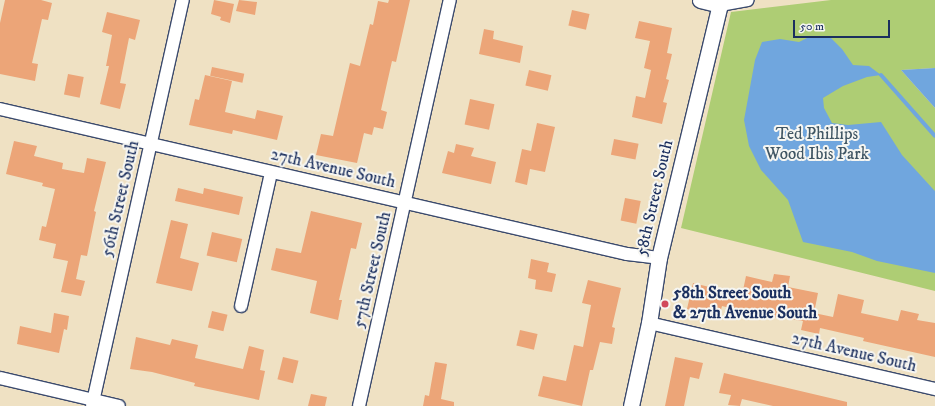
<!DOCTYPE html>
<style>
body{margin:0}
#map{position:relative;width:935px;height:406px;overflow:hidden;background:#efe1c3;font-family:"IM FELL DW Pica",serif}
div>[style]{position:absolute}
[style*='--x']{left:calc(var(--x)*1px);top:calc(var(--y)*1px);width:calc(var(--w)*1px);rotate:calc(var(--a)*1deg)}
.green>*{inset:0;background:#aecd74}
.water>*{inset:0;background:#70a6de}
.stream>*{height:4px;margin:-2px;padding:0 2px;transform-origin:2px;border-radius:2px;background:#70a6de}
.building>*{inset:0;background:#eca578;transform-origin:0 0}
.roads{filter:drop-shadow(1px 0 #3b4a6d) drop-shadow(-1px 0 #3b4a6d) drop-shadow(0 1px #3b4a6d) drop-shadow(0 -1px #3b4a6d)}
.minor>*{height:12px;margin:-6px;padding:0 6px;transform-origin:6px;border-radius:6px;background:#fff}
.tertiary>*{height:15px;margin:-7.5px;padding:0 7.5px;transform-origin:7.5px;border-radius:7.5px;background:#fff}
.dots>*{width:11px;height:11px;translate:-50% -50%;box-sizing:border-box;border:2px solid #f6f6f2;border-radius:50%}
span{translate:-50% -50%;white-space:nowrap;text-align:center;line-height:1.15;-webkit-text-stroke:4px #f6f6f2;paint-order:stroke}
.park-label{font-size:17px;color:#405664}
.street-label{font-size:17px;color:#1b2f5e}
.poi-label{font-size:17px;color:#1b2f5e;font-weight:700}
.left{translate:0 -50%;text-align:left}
.scale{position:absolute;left:793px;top:20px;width:97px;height:18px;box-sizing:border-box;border:2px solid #1b2f5e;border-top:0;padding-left:5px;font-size:12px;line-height:14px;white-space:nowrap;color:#1b2f5e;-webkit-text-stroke:3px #f6f6f2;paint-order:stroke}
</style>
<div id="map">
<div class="green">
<div style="clip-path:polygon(831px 0,935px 0,935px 68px,901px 70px,935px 108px,935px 291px,681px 228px,731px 12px)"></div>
</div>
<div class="water">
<div style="clip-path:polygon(811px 36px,830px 37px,842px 49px,853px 65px,869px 66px,881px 75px,867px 77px,843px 86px,823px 98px,824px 108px,832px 123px,848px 125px,881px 122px,902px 155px,933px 189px,935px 191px,935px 273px,877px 261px,852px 252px,803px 242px,788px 200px,761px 170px,749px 146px,744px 120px,755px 60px,762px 42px,780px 39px,799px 42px)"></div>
<div style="clip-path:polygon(935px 68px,935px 108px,901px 70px)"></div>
</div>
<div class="stream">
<div style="--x:881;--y:75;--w:81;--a:48.5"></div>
</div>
<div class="building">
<div style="clip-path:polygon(5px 0,41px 0,52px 3px,48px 20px,42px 19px,32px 63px,38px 64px,35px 81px,0 74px,0 23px)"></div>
<div style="clip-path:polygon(214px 0,234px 4px,230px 23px,220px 20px,221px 17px,211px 14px)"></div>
<div style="clip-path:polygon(239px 0,257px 2px,255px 15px,236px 11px)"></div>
<div style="clip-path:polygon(389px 0,410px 0,396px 62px,392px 61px,381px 110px,387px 112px,383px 129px,374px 127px,372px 135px,364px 133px,357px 163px,316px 155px,321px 134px,333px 136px,350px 63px,360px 66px,370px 24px,373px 25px,378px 1px,388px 3px)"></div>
<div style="left:572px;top:10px;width:18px;height:16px;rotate:13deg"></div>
<div style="clip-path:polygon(107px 12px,140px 20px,135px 40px,129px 38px,120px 83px,126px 84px,120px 109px,100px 104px,109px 66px,106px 66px,112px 35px,102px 32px)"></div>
<div style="clip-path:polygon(639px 21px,672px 28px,667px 53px,672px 54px,666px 79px,669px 80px,663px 102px,667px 103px,662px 124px,632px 117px,636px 96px,645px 98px,651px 70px,644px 68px,650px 41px,635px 38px)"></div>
<div style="clip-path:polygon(484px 29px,494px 31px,493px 39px,523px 46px,520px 63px,479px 54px)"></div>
<div style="left:212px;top:67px;width:33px;height:9px;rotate:12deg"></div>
<div style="left:529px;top:70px;width:23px;height:16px;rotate:13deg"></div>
<div style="left:68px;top:74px;width:16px;height:21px;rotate:11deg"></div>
<div style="clip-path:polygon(205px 75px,232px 81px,225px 112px,255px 119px,257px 110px,283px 116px,277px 140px,233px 130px,232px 134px,189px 125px,195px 99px,199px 100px)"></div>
<div style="left:470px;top:99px;width:25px;height:26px;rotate:12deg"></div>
<div style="clip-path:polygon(537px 123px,555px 127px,545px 172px,530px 169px,527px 185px,515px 182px,522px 149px,531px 151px)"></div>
<div style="left:614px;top:139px;width:25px;height:16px;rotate:11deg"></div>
<div style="clip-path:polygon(14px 141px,37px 146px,34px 156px,63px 163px,62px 169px,84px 173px,87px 158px,106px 162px,94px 211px,96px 212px,87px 256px,81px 255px,76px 279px,85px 281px,81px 296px,61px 292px,68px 261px,53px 258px,56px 244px,39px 240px,42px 226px,46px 227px,55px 189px,42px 186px,43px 183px,6px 174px)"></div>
<div style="clip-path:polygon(456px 144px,474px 148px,471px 156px,496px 162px,491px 184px,442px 173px,448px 151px,454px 153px)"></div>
<div style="clip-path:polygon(178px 188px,203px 194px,204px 188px,243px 197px,239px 215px,175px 201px)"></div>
<div style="left:625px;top:198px;width:16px;height:23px;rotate:11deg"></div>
<div style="clip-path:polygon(311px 211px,362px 223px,356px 249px,351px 248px,339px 300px,342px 300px,338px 320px,310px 313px,317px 281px,271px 270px,276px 248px,301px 253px)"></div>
<div style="clip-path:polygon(171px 220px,188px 224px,180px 258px,199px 263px,192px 291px,156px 283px)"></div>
<div style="left:212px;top:232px;width:31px;height:24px;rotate:13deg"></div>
<div style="clip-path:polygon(531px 259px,549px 263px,547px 272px,556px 274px,552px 292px,535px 289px,536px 280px,528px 278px)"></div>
<div style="clip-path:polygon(774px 274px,790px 276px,788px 287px,818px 293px,814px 313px,833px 317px,838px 294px,864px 300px,861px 313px,898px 321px,901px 310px,919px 314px,917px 320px,935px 323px,935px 357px,863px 341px,864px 338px,820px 328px,819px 334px,801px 330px,803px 321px,758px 315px,722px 306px,719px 317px,687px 309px,693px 283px,742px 295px,746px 276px,772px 282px)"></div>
<div style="clip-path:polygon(588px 280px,621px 288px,612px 327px,615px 328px,612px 344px,600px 342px,593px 370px,590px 370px,582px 406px,538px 396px,543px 376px,566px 381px,574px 345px,583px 347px,591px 305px,582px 303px)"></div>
<div style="left:212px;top:311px;width:16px;height:17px;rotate:14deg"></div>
<div style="clip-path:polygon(54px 313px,69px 316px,67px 330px,64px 329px,59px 353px,17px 344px,20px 326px,51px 333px)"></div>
<div style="left:520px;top:330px;width:18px;height:16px;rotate:13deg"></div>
<div style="clip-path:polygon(136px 337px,170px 345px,172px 339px,198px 345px,195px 358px,243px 369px,249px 346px,264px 350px,260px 370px,265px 371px,259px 400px,194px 386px,195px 383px,152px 372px,130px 369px)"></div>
<div style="left:283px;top:357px;width:16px;height:23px;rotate:14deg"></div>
<div style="clip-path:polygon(675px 357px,703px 363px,699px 379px,690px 377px,684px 406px,665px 406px)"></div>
<div style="clip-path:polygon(435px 362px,447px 364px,441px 399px,454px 402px,454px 406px,423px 406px,425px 395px,429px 396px)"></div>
<div style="clip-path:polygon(724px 373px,847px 402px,847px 406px,773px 406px,742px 399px,740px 406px,728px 405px,731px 395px,719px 393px)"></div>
<div style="clip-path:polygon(311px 394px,327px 397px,325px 406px,308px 406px)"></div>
</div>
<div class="roads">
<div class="minor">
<div style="--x:720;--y:5;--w:28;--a:-10"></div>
<div style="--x:0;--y:109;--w:644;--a:13.02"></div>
<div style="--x:627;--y:254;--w:32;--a:7"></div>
<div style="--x:241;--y:306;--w:136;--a:-77.3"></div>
<div style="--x:649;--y:323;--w:294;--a:13"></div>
<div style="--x:0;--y:378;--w:122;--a:13.2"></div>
<div style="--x:92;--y:406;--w:416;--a:-77.4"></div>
<div style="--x:359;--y:406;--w:416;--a:-77.4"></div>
</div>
<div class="tertiary">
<div style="--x:700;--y:0;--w:21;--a:14"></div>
<div style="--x:631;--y:406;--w:85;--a:-77.8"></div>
<div style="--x:649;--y:323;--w:66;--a:-81.3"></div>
<div style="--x:659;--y:258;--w:265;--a:-76.5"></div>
</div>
</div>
<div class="dots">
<div style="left:665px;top:304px;background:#d1495b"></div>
</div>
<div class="park-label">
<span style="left:817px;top:145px">Ted Phillips<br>Wood Ibis Park</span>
</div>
<div class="street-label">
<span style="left:333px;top:169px;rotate:13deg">27th Avenue South</span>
<span style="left:655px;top:198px;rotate:-77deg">58th Street South</span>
<span style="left:121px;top:199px;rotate:-77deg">56th Street South</span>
<span style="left:373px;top:270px;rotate:-77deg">57th Street South</span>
<span style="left:854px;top:353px;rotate:13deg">27th Avenue South</span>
</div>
<div class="poi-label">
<span class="left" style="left:673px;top:304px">58th Street South<br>&amp; 27th Avenue South</span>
</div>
<div class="scale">50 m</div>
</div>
